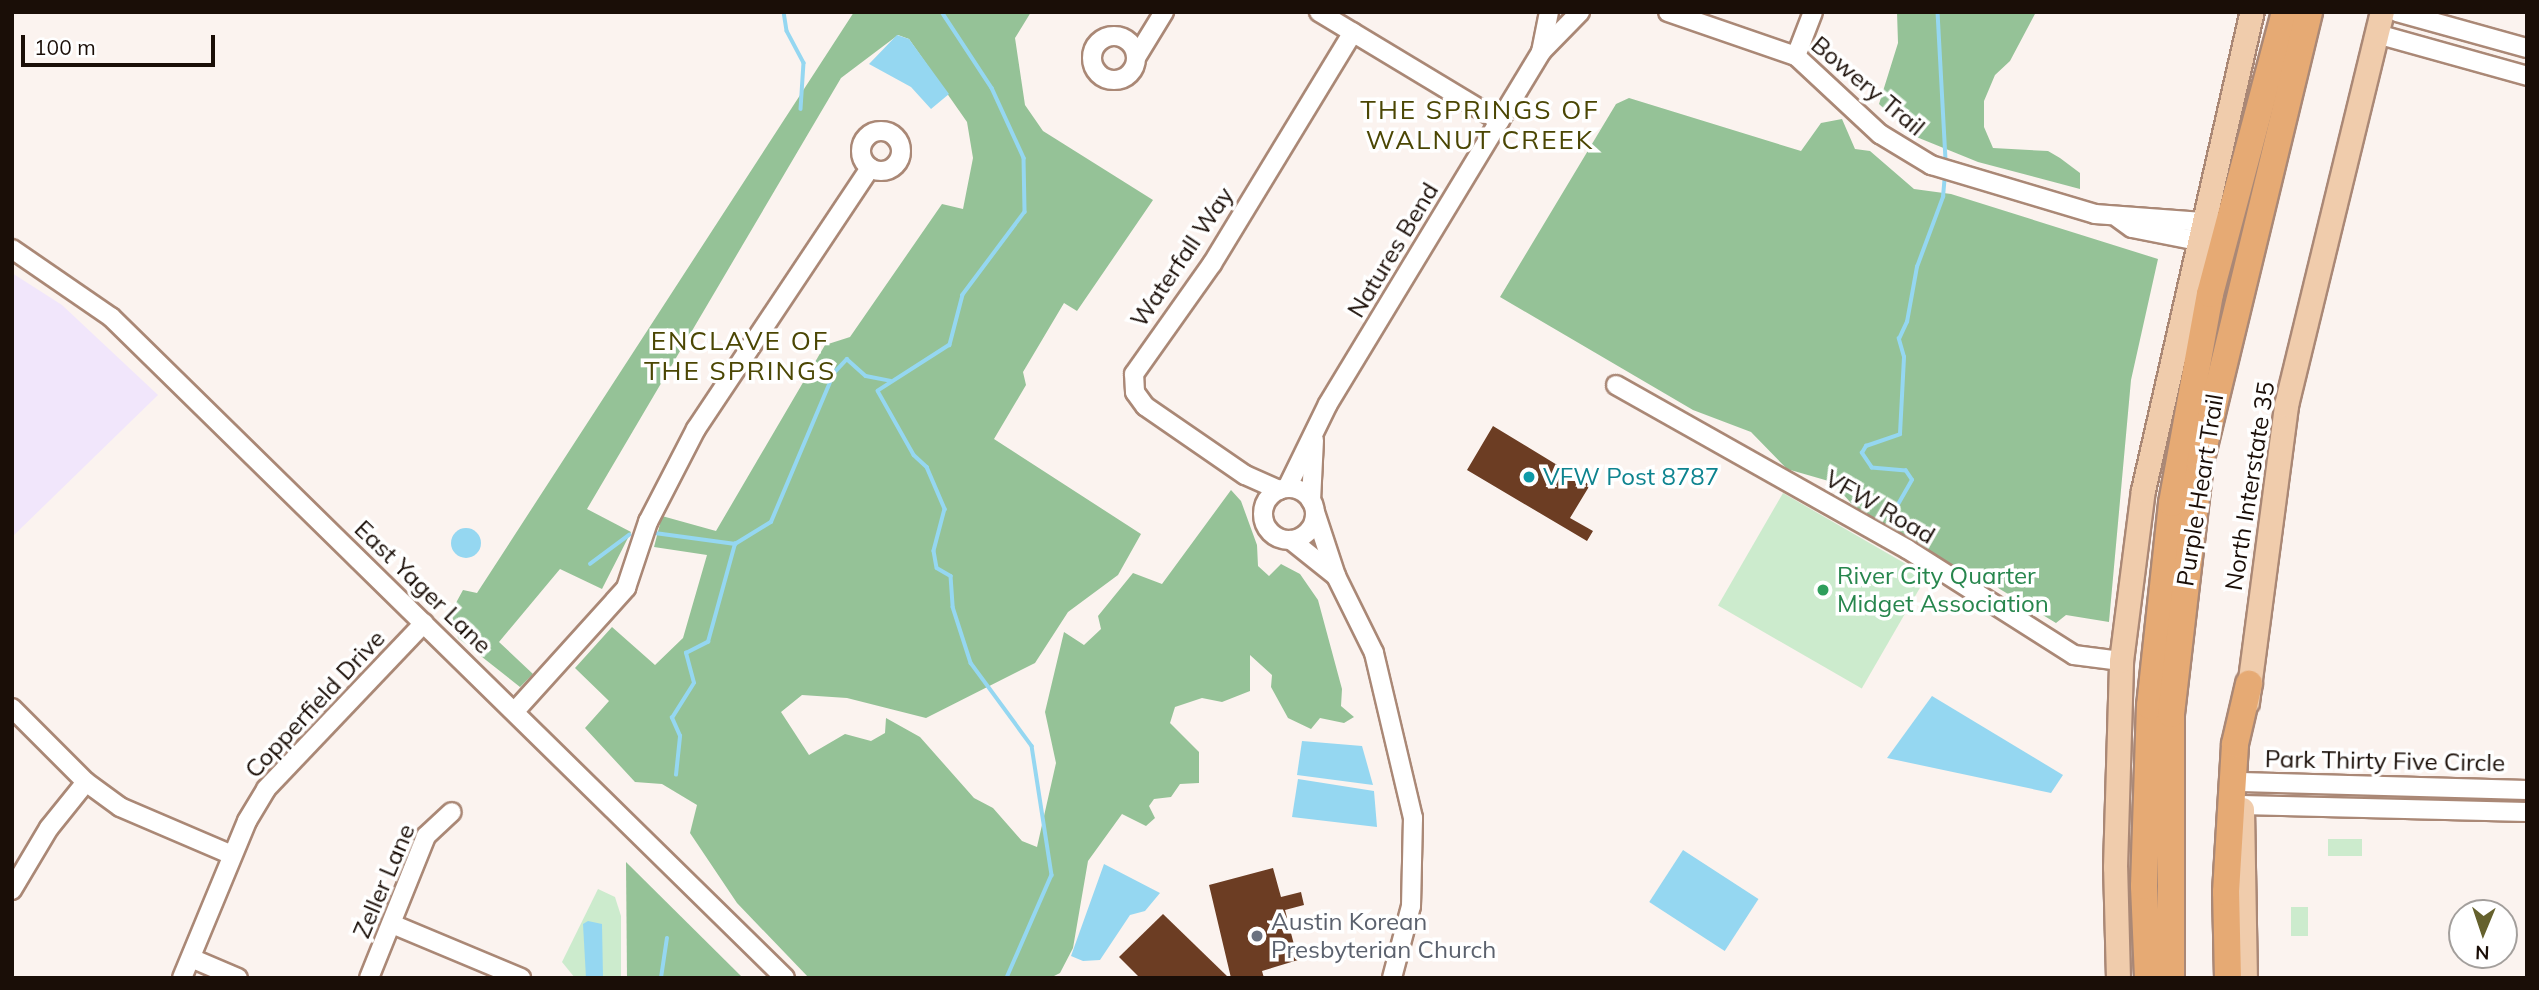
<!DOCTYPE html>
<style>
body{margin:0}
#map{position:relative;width:2539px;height:990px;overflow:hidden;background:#fbf3ef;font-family:Mulish,sans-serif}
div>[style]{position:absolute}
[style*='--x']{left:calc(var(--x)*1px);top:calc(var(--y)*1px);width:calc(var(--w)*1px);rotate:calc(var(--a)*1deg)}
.commercial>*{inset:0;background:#f1e6fb}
.green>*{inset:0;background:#ccebcd;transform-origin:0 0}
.forest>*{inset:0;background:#95c297}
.water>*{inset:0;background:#95d7f1;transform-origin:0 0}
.round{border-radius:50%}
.stream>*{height:3.5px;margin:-1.75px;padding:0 1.75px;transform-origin:1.75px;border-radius:1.75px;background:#95d7f1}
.building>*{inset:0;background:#6c3d23}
.roads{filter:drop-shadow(2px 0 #aa8876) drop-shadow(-2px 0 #aa8876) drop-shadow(0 2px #aa8876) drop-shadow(0 -2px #aa8876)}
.minor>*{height:18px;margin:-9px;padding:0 9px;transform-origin:9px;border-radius:9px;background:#fff}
.minor>.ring{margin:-9px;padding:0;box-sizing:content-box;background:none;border:18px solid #fff;border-radius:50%}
.major>*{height:23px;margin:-11.5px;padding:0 11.5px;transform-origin:11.5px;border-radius:11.5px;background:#f0ccac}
.highway>*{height:26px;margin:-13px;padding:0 13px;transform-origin:13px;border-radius:13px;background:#e6aa74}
.dots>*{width:19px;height:19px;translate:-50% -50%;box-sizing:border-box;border:4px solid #fff;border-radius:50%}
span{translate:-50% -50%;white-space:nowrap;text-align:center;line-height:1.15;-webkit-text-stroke:7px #fff;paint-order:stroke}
.street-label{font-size:24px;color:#1a0e07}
.culture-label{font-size:24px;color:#0d838f}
.left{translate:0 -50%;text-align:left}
.leisure-label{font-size:24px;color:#27864d}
.worship-label{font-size:24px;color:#5b616d}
.neighbourhood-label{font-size:26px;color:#4b4603;letter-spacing:2px}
.frame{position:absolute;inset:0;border:14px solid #1a0e07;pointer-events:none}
.north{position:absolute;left:2448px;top:899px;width:70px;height:70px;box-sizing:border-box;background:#fff;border:2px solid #a39f9c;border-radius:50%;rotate:182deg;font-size:19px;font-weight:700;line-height:28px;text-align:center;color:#1a0e07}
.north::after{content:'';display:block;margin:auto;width:24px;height:32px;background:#65612d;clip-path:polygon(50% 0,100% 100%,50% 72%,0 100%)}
.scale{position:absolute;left:21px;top:35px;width:194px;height:32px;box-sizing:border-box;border:4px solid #1a0e07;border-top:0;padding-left:9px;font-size:21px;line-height:24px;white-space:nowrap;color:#1a0e07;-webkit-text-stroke:5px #fff;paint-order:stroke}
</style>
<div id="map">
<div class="commercial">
<div style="clip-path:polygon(12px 273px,62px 305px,158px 395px,12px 537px)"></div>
</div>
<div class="green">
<div style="left:1783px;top:493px;width:166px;height:130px;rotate:30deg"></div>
<div style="left:2328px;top:839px;width:34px;height:17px"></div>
<div style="clip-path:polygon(598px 889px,615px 897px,621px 916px,621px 978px,575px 978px,562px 962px)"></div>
<div style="left:2291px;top:907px;width:17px;height:29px"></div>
</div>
<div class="forest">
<div style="clip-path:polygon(854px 12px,1031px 12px,1015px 38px,1025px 105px,1043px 131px,1153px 200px,1077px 311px,1064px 303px,1023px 372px,1026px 385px,994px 439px,1141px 534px,1118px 575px,1068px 612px,1035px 663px,926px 718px,847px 698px,802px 695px,781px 712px,809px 755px,845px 734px,871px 741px,885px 733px,886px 718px,920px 737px,974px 798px,993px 808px,1022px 841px,1037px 847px,1056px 763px,1045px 712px,1064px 632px,1084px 645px,1101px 629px,1098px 616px,1133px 573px,1162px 584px,1231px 490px,1241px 501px,1257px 545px,1258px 566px,1269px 576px,1281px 564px,1300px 574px,1318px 600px,1342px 689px,1341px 706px,1354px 717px,1344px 723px,1320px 718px,1311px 729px,1288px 718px,1271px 687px,1272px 675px,1250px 655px,1250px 691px,1222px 702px,1202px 698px,1175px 707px,1170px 723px,1199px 752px,1199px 783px,1180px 784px,1171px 797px,1154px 799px,1149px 806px,1155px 818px,1146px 826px,1122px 814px,1088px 861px,1073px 948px,1060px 973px,1050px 978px,809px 978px,737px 903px,690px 833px,697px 805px,662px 784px,635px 782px,585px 728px,609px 701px,575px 668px,612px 627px,655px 665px,683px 638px,707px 555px,654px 547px,662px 516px,716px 531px,825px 345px,850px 337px,942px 204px,963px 209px,973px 158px,967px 122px,909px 39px,898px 35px,841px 78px,587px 509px,631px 532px,602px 589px,560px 569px,499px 642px,533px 674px,520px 687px,458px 638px,451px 612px,463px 590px,477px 593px)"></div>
<div style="clip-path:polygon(1897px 12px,2036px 12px,2010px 61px,1995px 75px,1984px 101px,1984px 127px,1993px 148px,2048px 151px,2060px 158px,2080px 173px,2080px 189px,1978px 162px,1914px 136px,1879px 104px,1898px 43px)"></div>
<div style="clip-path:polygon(1629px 98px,1801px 151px,1821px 123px,1842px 119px,1855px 149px,1870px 151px,1914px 189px,1951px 194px,2158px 259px,2131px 380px,2109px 622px,2066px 615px,2056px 623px,1985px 580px,1973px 583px,1860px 513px,1832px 482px,1787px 469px,1751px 432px,1693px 410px,1500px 297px,1616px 104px)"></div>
<div style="clip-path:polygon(626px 862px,743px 978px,627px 978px)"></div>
</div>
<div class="water">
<div style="clip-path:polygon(897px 35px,909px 39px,949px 94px,931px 109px,911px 87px,869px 64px)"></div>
<div class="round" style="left:451px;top:528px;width:30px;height:30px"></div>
<div style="clip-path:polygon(1932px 696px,2063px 775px,2051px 793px,1887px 758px)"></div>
<div style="clip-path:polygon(1302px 741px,1362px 746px,1373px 785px,1297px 775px)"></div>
<div style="clip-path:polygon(1298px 779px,1374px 791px,1377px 827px,1292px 817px)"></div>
<div style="left:1683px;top:850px;width:90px;height:62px;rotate:33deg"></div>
<div style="clip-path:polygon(1104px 864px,1160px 893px,1145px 911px,1130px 915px,1100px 960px,1083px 961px,1071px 956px)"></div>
<div style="clip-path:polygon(588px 921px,602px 924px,603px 978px,586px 978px,583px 924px)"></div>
</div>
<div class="stream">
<div style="--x:784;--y:12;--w:19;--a:81"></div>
<div style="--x:787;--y:31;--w:36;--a:62"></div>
<div style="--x:804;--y:63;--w:46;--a:93.7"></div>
<div style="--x:942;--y:12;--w:91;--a:56.7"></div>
<div style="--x:992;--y:88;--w:77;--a:65.4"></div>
<div style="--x:1024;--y:158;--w:54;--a:88.9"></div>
<div style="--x:1025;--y:212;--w:104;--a:126.8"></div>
<div style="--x:963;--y:295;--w:52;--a:104.6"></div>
<div style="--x:950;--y:345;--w:85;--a:147.4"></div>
<div style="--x:878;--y:391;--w:73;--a:60.6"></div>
<div style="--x:914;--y:455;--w:18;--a:43"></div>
<div style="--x:927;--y:467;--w:46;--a:66.8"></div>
<div style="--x:945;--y:509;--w:43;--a:104.7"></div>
<div style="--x:934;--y:551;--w:17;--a:80"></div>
<div style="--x:937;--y:568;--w:16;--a:30"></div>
<div style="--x:951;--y:576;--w:31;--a:86"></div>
<div style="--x:953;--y:607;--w:59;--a:72.2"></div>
<div style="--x:971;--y:663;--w:103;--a:53.7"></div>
<div style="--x:1032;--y:746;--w:131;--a:81.2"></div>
<div style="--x:1052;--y:875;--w:112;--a:113.6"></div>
<div style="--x:1938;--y:12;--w:150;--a:86.9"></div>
<div style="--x:1892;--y:515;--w:40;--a:-60.3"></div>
<div style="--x:1912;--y:480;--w:11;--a:-124"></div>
<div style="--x:1906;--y:471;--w:34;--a:-175"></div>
<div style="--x:1872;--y:468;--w:18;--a:-124"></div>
<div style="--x:1862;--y:453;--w:8;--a:-60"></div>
<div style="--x:1866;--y:446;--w:36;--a:-19"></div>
<div style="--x:1900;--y:434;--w:77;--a:-87"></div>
<div style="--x:1904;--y:357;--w:19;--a:-106"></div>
<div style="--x:1899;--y:339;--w:19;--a:-65"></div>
<div style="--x:1907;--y:322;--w:56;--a:-79.7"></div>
<div style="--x:1917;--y:267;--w:75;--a:-69.6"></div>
<div style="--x:1943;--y:197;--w:24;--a:-85"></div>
<div style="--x:655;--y:533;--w:81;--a:7.8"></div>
<div style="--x:590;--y:564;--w:49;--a:-36.6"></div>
<div style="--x:676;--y:775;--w:39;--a:-84"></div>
<div style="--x:680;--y:736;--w:20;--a:-114"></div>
<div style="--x:672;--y:718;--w:41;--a:-57.8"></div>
<div style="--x:694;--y:683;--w:31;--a:-105"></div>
<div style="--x:686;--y:653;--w:25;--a:-27"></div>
<div style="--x:708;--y:642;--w:102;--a:-74.6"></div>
<div style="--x:735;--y:544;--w:42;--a:-31.4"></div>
<div style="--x:771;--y:522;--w:162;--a:-67.1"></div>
<div style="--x:834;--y:373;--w:19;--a:-47"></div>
<div style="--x:847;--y:359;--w:25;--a:42"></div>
<div style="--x:866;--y:376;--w:25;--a:11"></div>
<div style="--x:661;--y:978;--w:40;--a:-81.5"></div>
</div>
<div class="building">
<div style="clip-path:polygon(1493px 426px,1590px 485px,1570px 518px,1593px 531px,1587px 541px,1467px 470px)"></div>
<div style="clip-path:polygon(1273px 868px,1281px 897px,1301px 892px,1304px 905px,1285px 910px,1298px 960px,1262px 971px,1264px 978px,1231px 978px,1209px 885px)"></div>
<div style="clip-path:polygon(1163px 914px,1229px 978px,1140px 978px,1119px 957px)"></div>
</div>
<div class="roads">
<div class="minor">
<div style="--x:1319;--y:12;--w:211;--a:31.1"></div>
<div style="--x:1668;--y:12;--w:135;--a:19"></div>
<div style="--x:1796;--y:56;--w:115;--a:42.9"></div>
<div style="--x:1880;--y:134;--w:60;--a:31.3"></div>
<div style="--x:1931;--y:165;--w:171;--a:16.6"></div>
<div style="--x:2095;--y:214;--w:108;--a:4.2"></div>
<div style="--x:2397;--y:12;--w:135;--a:15.5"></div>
<div style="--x:2377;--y:34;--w:156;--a:15.6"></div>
<div class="ring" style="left:1092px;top:36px;width:26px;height:26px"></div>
<div style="--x:1541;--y:52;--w:56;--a:-45.7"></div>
<div style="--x:1137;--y:56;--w:52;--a:-58.5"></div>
<div style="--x:1796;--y:56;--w:47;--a:-68.9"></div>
<div class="ring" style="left:861px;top:131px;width:22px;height:22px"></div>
<div style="--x:2118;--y:218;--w:17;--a:36"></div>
<div style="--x:2132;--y:228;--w:67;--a:11.1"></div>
<div style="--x:12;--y:249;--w:120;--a:34.5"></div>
<div style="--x:111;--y:317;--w:944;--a:44.44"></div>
<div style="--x:1616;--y:385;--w:334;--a:29.4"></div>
<div style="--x:1907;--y:549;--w:198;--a:32.4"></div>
<div style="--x:2074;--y:655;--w:47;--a:7.3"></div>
<div class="ring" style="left:1263px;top:488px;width:34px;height:34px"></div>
<div style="--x:1287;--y:488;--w:93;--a:-64"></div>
<div style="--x:1328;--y:404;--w:411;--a:-58.8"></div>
<div style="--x:1541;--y:52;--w:41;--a:-78.7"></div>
<div style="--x:1279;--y:490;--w:37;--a:-156"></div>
<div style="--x:1245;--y:475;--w:121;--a:-145.4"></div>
<div style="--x:1145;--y:406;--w:17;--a:-126"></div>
<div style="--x:1135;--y:392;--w:18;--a:-93"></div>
<div style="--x:1134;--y:374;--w:135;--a:-54.7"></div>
<div style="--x:1212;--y:264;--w:271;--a:-58.7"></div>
<div style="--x:1311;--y:501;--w:61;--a:-87.2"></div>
<div style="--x:1315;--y:512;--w:67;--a:71.8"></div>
<div style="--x:1336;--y:576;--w:86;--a:63.7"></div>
<div style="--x:1374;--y:653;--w:170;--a:76.7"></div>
<div style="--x:1413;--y:818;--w:88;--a:91.3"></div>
<div style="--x:1411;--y:906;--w:74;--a:104.8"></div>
<div style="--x:1291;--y:540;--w:58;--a:38.7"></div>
<div style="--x:12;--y:708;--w:105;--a:45"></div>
<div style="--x:86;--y:782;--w:42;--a:36.3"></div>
<div style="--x:120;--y:807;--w:122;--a:23.2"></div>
<div style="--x:515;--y:711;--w:166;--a:-47.9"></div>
<div style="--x:626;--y:588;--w:70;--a:-71.6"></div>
<div style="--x:648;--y:522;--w:105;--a:-62.7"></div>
<div style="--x:696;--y:429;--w:314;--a:-56.3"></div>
<div style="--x:2241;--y:782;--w:286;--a:1.6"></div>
<div style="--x:2242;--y:805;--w:285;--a:1.4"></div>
<div style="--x:12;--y:890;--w:72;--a:-59.2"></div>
<div style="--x:49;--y:828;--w:59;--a:-51.2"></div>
<div style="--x:392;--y:924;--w:140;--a:22.7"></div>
<div style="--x:191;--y:958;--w:51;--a:23.1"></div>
<div style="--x:182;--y:978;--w:170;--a:-67.5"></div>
<div style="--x:247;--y:821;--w:37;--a:-59"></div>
<div style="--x:266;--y:789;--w:229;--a:-46.4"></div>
<div style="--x:369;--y:978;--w:153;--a:-68.1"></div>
<div style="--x:426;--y:836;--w:35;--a:-43"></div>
</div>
<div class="major">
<div style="--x:2247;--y:702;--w:300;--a:-82.5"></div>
<div style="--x:2286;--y:405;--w:405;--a:-76.3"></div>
<div style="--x:2242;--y:809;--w:169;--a:89"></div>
<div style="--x:2118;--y:978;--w:111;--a:-91.5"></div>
<div style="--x:2115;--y:867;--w:206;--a:-88.3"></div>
<div style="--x:2121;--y:661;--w:172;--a:-82.7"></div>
<div style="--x:2143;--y:490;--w:490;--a:-77.2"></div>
</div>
<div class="highway">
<div style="--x:2148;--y:978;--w:92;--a:-92.5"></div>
<div style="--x:2144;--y:886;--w:180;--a:-88.1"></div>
<div style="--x:2150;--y:706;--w:204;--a:-83.8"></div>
<div style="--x:2172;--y:503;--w:212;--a:-79.7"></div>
<div style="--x:2210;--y:294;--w:292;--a:-75.1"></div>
<div style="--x:2171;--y:978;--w:264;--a:-90"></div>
<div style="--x:2171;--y:714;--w:253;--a:-83.4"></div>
<div style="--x:2200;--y:463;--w:464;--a:-76.4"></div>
<div style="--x:2228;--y:978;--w:86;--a:-91.3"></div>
<div style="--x:2226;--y:892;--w:148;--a:-86.5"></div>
<div style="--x:2235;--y:744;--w:62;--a:-76.9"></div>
</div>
</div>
<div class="dots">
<div style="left:1529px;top:477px;background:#0f9aa8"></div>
<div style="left:1823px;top:590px;background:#2e9e5b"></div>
<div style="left:1257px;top:936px;background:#6b7280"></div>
</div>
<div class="street-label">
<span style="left:1868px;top:86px;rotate:40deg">Bowery Trail</span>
<span style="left:1393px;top:250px;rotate:-59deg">Natures Bend</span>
<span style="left:1182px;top:257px;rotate:-56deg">Waterfall Way</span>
<span style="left:2250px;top:486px;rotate:-81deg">North Interstate 35</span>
<span style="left:2200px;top:490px;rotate:-81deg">Purple Heart Trail</span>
<span style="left:1880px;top:507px;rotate:30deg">VFW Road</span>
<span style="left:423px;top:587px;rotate:44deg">East Yager Lane</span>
<span style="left:315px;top:704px;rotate:-47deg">Copperfield Drive</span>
<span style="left:2385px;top:761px;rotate:1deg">Park Thirty Five Circle</span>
<span style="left:384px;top:881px;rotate:-67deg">Zeller Lane</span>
</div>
<div class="culture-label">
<span class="left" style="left:1543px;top:477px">VFW Post 8787</span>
</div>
<div class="leisure-label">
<span class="left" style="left:1837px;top:590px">River City Quarter<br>Midget Association</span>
</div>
<div class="worship-label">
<span class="left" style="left:1271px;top:936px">Austin Korean<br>Presbyterian Church</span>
</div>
<div class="neighbourhood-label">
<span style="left:1480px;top:125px">THE SPRINGS OF<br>WALNUT CREEK</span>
<span style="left:740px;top:356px">ENCLAVE OF<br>THE SPRINGS</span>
</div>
<div class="frame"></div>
<div class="north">N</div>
<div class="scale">100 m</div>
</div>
